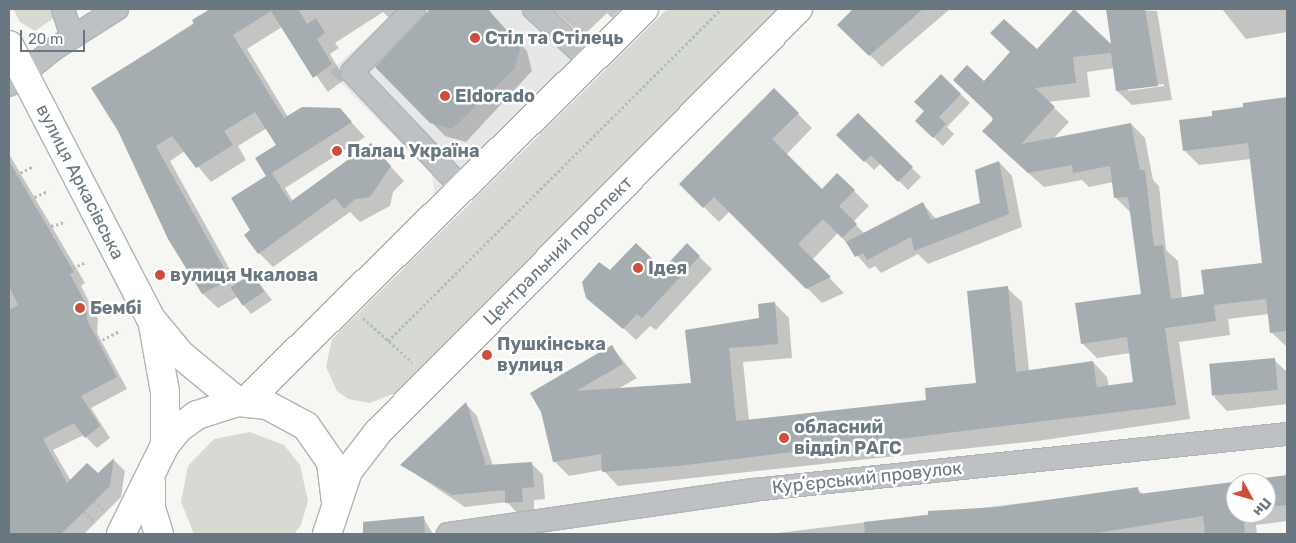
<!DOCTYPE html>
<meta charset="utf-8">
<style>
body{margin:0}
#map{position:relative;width:1296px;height:543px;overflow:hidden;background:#f6f6f3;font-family:Rubik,sans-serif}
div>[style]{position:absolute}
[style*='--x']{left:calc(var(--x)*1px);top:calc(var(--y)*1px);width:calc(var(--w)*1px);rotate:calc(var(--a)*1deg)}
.built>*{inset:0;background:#e6e7e6}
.green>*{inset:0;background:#d6dad3}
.shadow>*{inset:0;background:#0003}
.building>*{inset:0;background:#a5adb1;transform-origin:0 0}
.path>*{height:3px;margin-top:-1.5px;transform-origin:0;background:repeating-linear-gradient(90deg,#b7babc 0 2.5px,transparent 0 5px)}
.roads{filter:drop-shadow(1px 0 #afb4b6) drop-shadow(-1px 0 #afb4b6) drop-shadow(0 1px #afb4b6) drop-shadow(0 -1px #afb4b6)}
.minor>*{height:22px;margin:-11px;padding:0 11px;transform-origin:11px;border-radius:11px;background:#bdc1c4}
.major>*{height:28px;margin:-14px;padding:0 14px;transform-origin:14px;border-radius:14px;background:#fff}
.dots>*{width:14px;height:14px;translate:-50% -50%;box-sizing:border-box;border:2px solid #fff;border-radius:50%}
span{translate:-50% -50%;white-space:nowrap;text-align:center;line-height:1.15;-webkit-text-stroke:5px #fff;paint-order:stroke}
.poi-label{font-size:18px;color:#697880;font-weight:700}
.left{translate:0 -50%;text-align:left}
.street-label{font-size:18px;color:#697880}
.frame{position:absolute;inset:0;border:10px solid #697880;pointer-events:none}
.north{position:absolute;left:1226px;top:473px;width:50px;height:50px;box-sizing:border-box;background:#fff;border:1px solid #c3c9cc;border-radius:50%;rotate:129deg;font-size:14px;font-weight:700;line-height:20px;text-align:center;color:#697880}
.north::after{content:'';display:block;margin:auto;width:18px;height:22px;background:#ce4e3b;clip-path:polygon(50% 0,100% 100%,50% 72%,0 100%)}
.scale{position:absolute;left:20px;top:30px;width:65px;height:22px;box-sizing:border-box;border:2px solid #697880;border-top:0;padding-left:6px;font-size:15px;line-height:18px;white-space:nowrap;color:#697880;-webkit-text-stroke:4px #fff;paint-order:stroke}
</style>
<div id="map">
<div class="built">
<div style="clip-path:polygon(398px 9px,544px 9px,583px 49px,435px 195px,432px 174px,330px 72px)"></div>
</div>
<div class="green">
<div style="clip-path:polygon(13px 9px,56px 9px,58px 15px,35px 31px,20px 22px)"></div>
<div style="clip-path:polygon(667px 9px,778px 9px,400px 391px,370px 403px,348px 399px,337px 391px,326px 367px,332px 339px)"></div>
<div style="clip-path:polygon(250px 432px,284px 445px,300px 465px,308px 501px,301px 525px,294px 534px,194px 534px,181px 502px,188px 466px,214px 439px)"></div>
</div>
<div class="shadow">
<div style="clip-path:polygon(215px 9px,411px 9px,396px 25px,383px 12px,335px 43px,339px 48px,330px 54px,345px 79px,328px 92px,282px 27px,247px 49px,288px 117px,339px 109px,365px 137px,285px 188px,293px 201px,371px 145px,404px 181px,393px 192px,390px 206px,360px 222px,350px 212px,273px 267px,259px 253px,252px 230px,278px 146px,267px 128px,238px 146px,246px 160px,211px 182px,185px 151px,170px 161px,238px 284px,252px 274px,272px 300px,251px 314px,237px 297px,218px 308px,203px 294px,169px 238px,119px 130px,93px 89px)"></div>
<div style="clip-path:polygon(434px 9px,487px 9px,527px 51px,532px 71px,466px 142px,445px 136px,377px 67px)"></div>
<div style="clip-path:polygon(552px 9px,621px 9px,612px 18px,607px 13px,583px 36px)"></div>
<div style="clip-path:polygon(855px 9px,950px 9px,882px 67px,839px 25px)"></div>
<div style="clip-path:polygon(evenodd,1107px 9px,1157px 11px,1172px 100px,1132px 105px,1117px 91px,1115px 68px,1087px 72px,1090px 97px,1048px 102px,1069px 122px,1053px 139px,1131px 124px,1145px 138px,1153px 180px,1159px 186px,1166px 250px,1178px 261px,1182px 298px,1206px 295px,1263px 264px,1251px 159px,1199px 165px,1184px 150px,1213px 117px,1245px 108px,1244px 104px,1287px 99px,1287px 347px,1271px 332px,1269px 314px,1228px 319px,1230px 335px,1179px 342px,1190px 419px,1037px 441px,618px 486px,603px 470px,569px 476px,554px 461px,542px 411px,612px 347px,637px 378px,618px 389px,692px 384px,686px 331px,760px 320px,774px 303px,789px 318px,792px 358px,743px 362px,749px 420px,927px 401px,978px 384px,1007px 288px,1022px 302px,1029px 371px,1093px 362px,1107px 377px,1109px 386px,1134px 383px,1130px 353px,1097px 358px,1082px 343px,1143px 295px,1130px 212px,1116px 198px,1113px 182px,1089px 187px,1082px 180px,1044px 187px,998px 146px,984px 83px,1037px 51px,1112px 47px,1107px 9px,1164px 84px,1164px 86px,1128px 91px,1128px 88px,1164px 84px)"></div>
<div style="clip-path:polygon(1222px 9px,1287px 9px,1287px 32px,1246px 39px)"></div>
<div style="clip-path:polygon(941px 76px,970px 103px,947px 127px,954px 134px,943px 146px,917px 121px,926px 111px)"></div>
<div style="clip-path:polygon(774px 90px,812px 128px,786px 155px,822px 190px,837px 175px,854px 191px,869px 206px,853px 222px,865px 234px,922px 203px,937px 220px,981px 203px,999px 162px,1012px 176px,1022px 227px,928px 264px,918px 254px,881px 273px,875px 266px,869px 269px,838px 233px,812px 260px,844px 293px,822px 303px,730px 211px,719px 222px,681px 184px)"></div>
<div style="clip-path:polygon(858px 114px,921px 177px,908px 190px,881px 163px,874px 170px,838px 135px)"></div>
<div style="clip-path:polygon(9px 154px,85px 283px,81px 286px,98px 319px,97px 333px,127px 389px,91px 408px,110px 438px,97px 448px,84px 435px,53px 450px,71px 481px,98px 475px,114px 460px,125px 471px,121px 497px,84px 534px,9px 534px)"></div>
<div style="clip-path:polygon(687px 245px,712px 269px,656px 330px,650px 326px,636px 340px,583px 290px,600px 264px,610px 272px,663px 270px)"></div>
<div style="clip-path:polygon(1274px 360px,1287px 372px,1287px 404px,1227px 411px,1214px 397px)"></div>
<div style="clip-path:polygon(466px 404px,477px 416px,493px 466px,531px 463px,543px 475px,545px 499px,534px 500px,534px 513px,519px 515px,507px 502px,465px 507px,402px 465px)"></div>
<div style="clip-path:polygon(evenodd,1287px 476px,1287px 521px,1256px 525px,1257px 534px,770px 534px,1137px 489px,1143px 494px,1287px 476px,1236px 483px,1266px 483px,1266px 513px,1236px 513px,1236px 483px)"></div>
<div style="clip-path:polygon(423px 517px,433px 534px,394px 534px,392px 520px)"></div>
</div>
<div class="building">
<div style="clip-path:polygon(210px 9px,298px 9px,307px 24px,316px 18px,325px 33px,317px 39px,332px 64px,313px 78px,271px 11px,233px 35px,284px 118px,302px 107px,340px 108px,352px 122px,272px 173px,290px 202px,371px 143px,391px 166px,370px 197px,355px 199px,344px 209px,335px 198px,258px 254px,244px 235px,250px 230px,231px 198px,266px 176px,255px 158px,276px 145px,255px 112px,224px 131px,233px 145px,196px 168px,172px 136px,156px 146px,230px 279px,202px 294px,168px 239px,118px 131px,91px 88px,194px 24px,192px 20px)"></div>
<div style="clip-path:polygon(430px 9px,488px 9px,520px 48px,515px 68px,452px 129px,430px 123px,375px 67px)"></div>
<div style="clip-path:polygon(853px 9px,923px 9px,869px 56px,837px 25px)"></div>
<div style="clip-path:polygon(1074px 9px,1111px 44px,1106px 9px,1145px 9px,1158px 86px,1116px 91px,1111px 53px,1073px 57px,1076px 83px,1035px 88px,1055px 107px,1021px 144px,1131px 123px,1140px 170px,1145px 170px,1154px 246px,1163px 245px,1171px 299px,1204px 294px,1201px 270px,1262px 263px,1248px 143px,1183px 151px,1179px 120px,1212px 116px,1212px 111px,1243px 107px,1243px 103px,1287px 97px,1287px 331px,1270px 333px,1266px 299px,1214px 305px,1216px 321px,1165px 328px,1176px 405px,678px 466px,602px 472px,601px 454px,553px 462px,541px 412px,530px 393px,612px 345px,623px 364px,576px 391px,691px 383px,685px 330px,759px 318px,758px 304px,775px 302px,778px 344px,729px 348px,736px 421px,926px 400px,925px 388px,976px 383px,967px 291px,1008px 286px,1016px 372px,1093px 361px,1097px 387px,1133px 382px,1127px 337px,1081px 344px,1075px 303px,1141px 294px,1128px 197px,1114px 198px,1110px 166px,1073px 173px,1072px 165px,1028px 173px,982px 131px,994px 119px,953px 80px,967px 65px,984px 81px,1010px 52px,990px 33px,1004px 19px,1037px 49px)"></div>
<div style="clip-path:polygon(941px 74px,961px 94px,939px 117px,946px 124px,933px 138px,915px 121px,924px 111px,914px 102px)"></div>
<div style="clip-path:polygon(774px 88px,799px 113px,772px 139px,822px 189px,837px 173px,855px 190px,839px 206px,857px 224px,842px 238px,823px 219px,798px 244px,831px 277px,806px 289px,714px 197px,703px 208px,679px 184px)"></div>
<div style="clip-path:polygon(858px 113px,913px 167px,898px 182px,871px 155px,864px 162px,836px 135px)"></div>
<div style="clip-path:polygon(9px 161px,74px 272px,70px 274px,87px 306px,87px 320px,117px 377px,81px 396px,100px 426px,85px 438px,74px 423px,43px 439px,67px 483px,87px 463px,98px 473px,114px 458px,110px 486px,61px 534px,9px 534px,9px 310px,18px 305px,9px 286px)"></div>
<div style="clip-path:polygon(999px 161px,1009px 214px,914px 251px,911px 237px,867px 260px,863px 253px,855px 257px,846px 242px,923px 202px,931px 220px,980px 203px,975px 170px)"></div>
<div style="clip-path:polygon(636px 243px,663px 269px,687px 243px,700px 256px,642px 318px,637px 314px,623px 329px,586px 298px,582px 282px,599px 262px,610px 270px)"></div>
<div style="left:252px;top:273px;width:22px;height:26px;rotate:56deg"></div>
<div style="left:1275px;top:358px;width:32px;height:66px;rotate:85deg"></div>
<div style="clip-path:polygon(466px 402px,486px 465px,532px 462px,534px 487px,522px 488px,523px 502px,505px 503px,505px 490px,452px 495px,400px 465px)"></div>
<div style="clip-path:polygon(1287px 475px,1287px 505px,1266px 507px,1266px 483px,1236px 483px,1236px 513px,1243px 513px,1245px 534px,1205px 534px,1203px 516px,1090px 534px,865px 534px,864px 522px,928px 515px,928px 511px,999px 507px,1138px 487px,1139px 494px)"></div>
<div style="clip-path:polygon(424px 516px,425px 534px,363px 534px,363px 522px)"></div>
</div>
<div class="path">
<div style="--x:16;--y:175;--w:20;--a:-27"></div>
<div style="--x:30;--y:199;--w:20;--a:-24"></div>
<div style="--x:51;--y:226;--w:15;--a:-16"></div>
<div style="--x:73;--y:268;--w:14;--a:-25"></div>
<div style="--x:88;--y:313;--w:21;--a:-11"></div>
<div style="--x:363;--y:318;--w:66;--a:41.9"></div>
<div style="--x:388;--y:341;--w:470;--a:-44.9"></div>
<div style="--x:98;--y:342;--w:25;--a:-27"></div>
<div style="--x:94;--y:501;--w:13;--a:42"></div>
<div style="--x:84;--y:511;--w:14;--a:45"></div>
</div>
<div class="roads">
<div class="minor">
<div style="--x:63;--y:9;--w:29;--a:72"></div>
<div style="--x:414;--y:9;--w:88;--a:134.5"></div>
<div style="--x:352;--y:72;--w:160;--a:46.5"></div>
<div style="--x:534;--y:9;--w:76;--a:42.9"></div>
<div style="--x:9;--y:85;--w:58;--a:-38.7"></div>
<div style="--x:54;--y:49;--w:75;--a:-32.4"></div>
<div style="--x:448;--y:534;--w:308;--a:-8.2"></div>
<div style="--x:753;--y:490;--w:537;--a:-5.99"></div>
</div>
<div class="major">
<div style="--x:9;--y:45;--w:309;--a:62.6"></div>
<div style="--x:151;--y:319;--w:47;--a:50.2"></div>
<div style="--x:181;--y:355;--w:74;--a:39.5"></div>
<div style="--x:153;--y:325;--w:68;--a:79.8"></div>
<div style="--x:165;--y:392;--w:53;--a:90"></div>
<div style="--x:245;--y:402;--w:560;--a:-44.57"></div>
<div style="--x:151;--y:483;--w:25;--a:90"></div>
<div style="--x:151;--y:508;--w:27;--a:73"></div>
<div style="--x:121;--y:534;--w:99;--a:-63.7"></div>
<div style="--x:165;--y:445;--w:22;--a:-51"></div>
<div style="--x:179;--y:428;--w:22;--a:-36"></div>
<div style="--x:197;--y:415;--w:43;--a:-17.6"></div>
<div style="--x:238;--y:402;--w:29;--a:6"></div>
<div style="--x:267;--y:405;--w:44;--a:28.3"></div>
<div style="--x:306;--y:426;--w:44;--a:55.2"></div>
<div style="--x:331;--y:462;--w:38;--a:83"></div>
<div style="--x:327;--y:534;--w:66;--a:-71.6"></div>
<div style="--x:348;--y:471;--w:49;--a:-52.4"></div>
<div style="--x:378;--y:432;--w:596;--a:-45.2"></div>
</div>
</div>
<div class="dots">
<div style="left:475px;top:38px;background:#ce4e3b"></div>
<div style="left:445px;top:96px;background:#ce4e3b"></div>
<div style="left:337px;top:151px;background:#ce4e3b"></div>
<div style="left:638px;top:268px;background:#ce4e3b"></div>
<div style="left:160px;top:275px;background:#ce4e3b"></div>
<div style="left:80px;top:308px;background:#ce4e3b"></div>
<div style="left:487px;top:355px;background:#ce4e3b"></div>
<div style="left:784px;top:438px;background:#ce4e3b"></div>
</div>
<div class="poi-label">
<span class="left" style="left:485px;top:38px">Стіл та Стілець</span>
<span class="left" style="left:455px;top:96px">Eldorado</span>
<span class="left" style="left:347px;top:151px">Палац Україна</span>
<span class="left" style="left:648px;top:268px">Ідея</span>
<span class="left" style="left:170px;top:275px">вулиця Чкалова</span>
<span class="left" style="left:90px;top:308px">Бембі</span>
<span class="left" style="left:497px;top:355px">Пушкінська<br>вулиця</span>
<span class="left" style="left:794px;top:438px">обласний<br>відділ РАГС</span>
</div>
<div class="street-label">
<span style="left:80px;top:182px;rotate:63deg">вулиця Аркасівська</span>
<span style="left:558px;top:251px;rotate:-45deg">Центральний проспект</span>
<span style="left:867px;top:478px;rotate:-6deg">Курʼєрський провулок</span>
</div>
<div class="frame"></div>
<div class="north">Пн</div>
<div class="scale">20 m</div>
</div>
